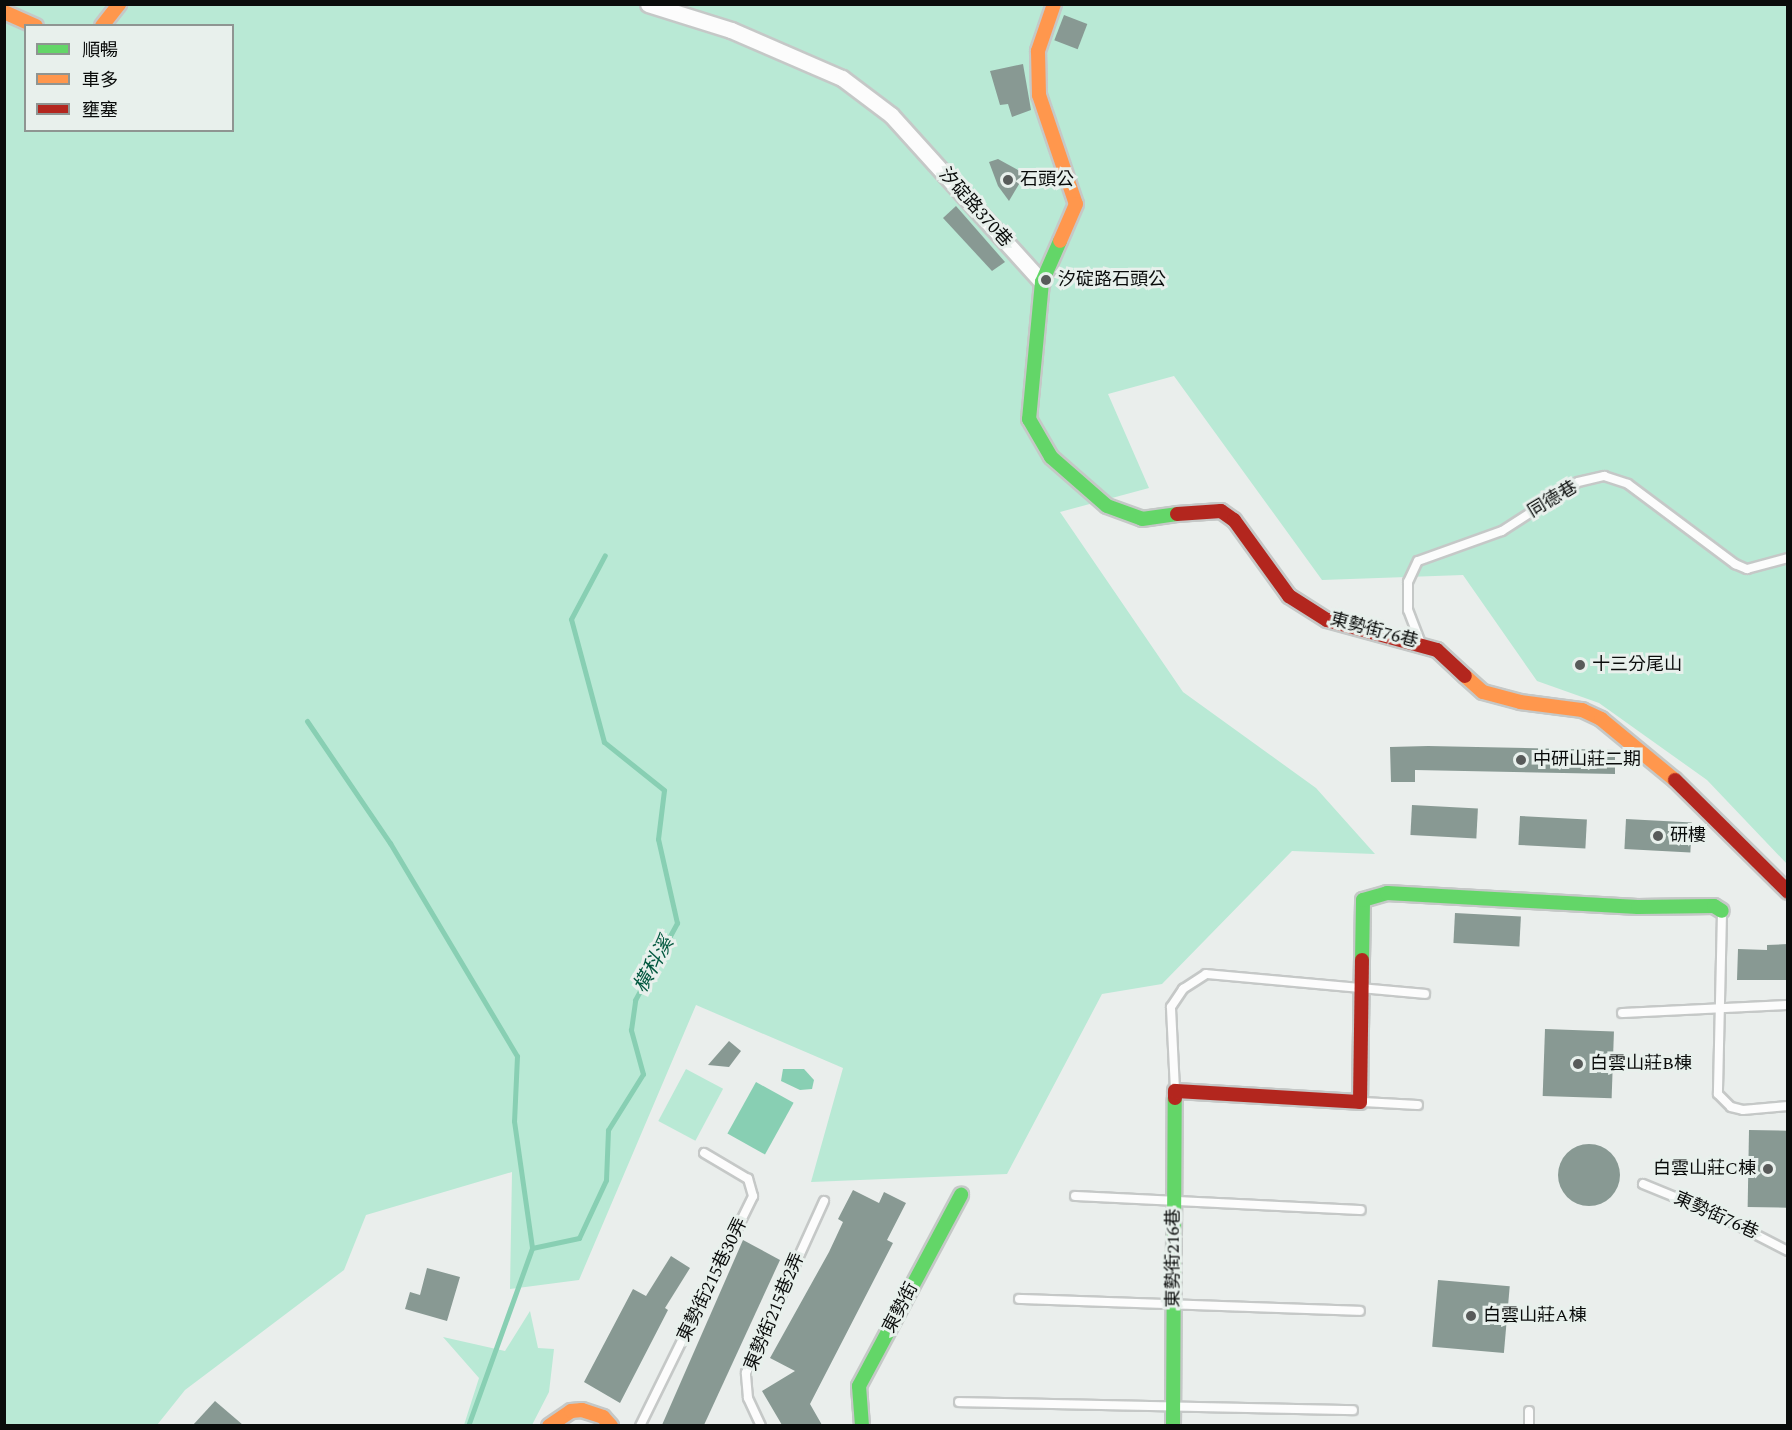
<!DOCTYPE html>
<meta charset="utf-8">
<style>
body{margin:0}
#map{position:relative;width:1792px;height:1430px;overflow:hidden;background:#eaeeec;font-family:Spectral,"Noto Sans TC",serif}
div>[style]{position:absolute}
[style*='--x']{left:calc(var(--x)*1px);top:calc(var(--y)*1px);width:calc(var(--w)*1px);rotate:calc(var(--a)*1deg)}
.green>*{inset:0;background:#b9e9d5;transform-origin:0 0}
.water>*{inset:0;background:#88cfb3;transform-origin:0 0}
.stream>*{height:5px;margin:-2.5px;padding:0 2.5px;transform-origin:2.5px;border-radius:2.5px;background:#88cfb3}
.building>*{inset:0;background:#889993;transform-origin:0 0}
.round{border-radius:50%}
.roads{filter:drop-shadow(2px 0 #c5c8c7) drop-shadow(-2px 0 #c5c8c7) drop-shadow(0 2px #c5c8c7) drop-shadow(0 -2px #c5c8c7)}
.lane>*{height:8px;margin:-4px;padding:0 4px;transform-origin:4px;border-radius:4px;background:#fcfcfc}
.street>*{height:15px;margin:-7.5px;padding:0 7.5px;transform-origin:7.5px;border-radius:7.5px;background:#fcfcfc}
.fast>*{height:14px;margin:-7px;padding:0 7px;transform-origin:7px;border-radius:7px;background:#63d668}
.slow>*{height:14px;margin:-7px;padding:0 7px;transform-origin:7px;border-radius:7px;background:#ff974d}
.jam>*{height:14px;margin:-7px;padding:0 7px;transform-origin:7px;border-radius:7px;background:#b3261e}
.dots>*{width:16px;height:16px;translate:-50% -50%;box-sizing:border-box;border:3px solid #e8f0ec;border-radius:50%}
span{translate:-50% -50%;white-space:nowrap;text-align:center;line-height:1.15;-webkit-text-stroke:6px #e8f0ec;paint-order:stroke}
.poi-label{font-size:18px;color:#0a0c0b}
.left{translate:0 -50%;text-align:left}
.right{translate:-100% -50%;text-align:right}
.street-label{font-size:18px;color:#0a0c0b}
.water-label{font-size:20px;color:#03583f;font-style:italic}
.frame{position:absolute;inset:0;border:6px solid #0a0c0b;pointer-events:none}
.legend{position:absolute;left:24px;top:24px;width:210px;height:108px;box-sizing:border-box;background:#e8f0ec;border:2px solid #8f9592;margin:0;padding:8px 10px;list-style:none;font-size:18px;color:#0a0c0b}
.legend li{display:flex;align-items:center;gap:12px;height:30px}
.legend b{width:30px;border:2px solid #8f9592}
</style>
<div id="map">
<div class="green">
<div style="clip-path:polygon(evenodd,5px 5px,1787px 5px,1787px 864px,1707px 780px,1599px 703px,1537px 681px,1463px 575px,1322px 580px,1174px 376px,1108px 394px,1149px 488px,1060px 512px,1183px 692px,1316px 788px,1375px 854px,1292px 851px,1162px 984px,1102px 994px,1007px 1174px,811px 1182px,843px 1068px,696px 1005px,579px 1280px,510px 1289px,512px 1172px,366px 1215px,344px 1270px,185px 1390px,157px 1425px,5px 1426px,5px 5px,26px 26px,232px 26px,232px 130px,26px 130px,26px 26px)"></div>
<div style="left:686px;top:1069px;width:42px;height:59px;rotate:28deg"></div>
<div style="clip-path:polygon(530px 1311px,538px 1348px,554px 1349px,549px 1392px,532px 1425px,464px 1425px,479px 1378px,443px 1337px,505px 1351px)"></div>
</div>
<div class="water">
<div style="clip-path:polygon(783px 1069px,804px 1069px,814px 1080px,812px 1089px,800px 1090px,781px 1081px)"></div>
<div style="left:756px;top:1082px;width:43px;height:59px;rotate:29deg"></div>
</div>
<div class="stream">
<div style="--x:307;--y:721;--w:148;--a:55.8"></div>
<div style="--x:390;--y:843;--w:248;--a:59.2"></div>
<div style="--x:517;--y:1056;--w:65;--a:92.6"></div>
<div style="--x:514;--y:1121;--w:128;--a:81.9"></div>
<div style="--x:468;--y:1426;--w:189;--a:-70.2"></div>
<div style="--x:532;--y:1248;--w:48;--a:-12"></div>
<div style="--x:579;--y:1238;--w:64;--a:-65"></div>
<div style="--x:606;--y:1180;--w:50;--a:-87.7"></div>
<div style="--x:608;--y:1130;--w:66;--a:-58"></div>
<div style="--x:643;--y:1074;--w:46;--a:-105.3"></div>
<div style="--x:631;--y:1030;--w:30;--a:-82"></div>
<div style="--x:635;--y:1000;--w:88;--a:-61.4"></div>
<div style="--x:677;--y:923;--w:86;--a:-102.7"></div>
<div style="--x:658;--y:839;--w:49;--a:-83"></div>
<div style="--x:664;--y:790;--w:77;--a:-141.3"></div>
<div style="--x:604;--y:742;--w:127;--a:-105"></div>
<div style="--x:571;--y:619;--w:72;--a:-62"></div>
</div>
<div class="building">
<div style="left:1064px;top:15px;width:25px;height:27px;rotate:21deg"></div>
<div style="clip-path:polygon(1023px 64px,1031px 110px,1012px 117px,1008px 104px,1000px 105px,990px 71px)"></div>
<div style="clip-path:polygon(998px 159px,1025px 174px,1009px 201px,998px 186px,989px 162px)"></div>
<div style="clip-path:polygon(956px 206px,1005px 262px,992px 271px,943px 218px)"></div>
<div style="clip-path:polygon(1428px 746px,1615px 750px,1615px 774px,1415px 770px,1415px 782px,1391px 782px,1390px 747px)"></div>
<div style="left:1412px;top:805px;width:66px;height:30px;rotate:3deg"></div>
<div style="left:1520px;top:816px;width:67px;height:29px;rotate:3deg"></div>
<div style="left:1626px;top:819px;width:66px;height:30px;rotate:3deg"></div>
<div style="left:1455px;top:913px;width:66px;height:30px;rotate:3deg"></div>
<div style="clip-path:polygon(1788px 944px,1788px 980px,1737px 980px,1738px 949px,1767px 950px,1767px 945px)"></div>
<div style="left:1545px;top:1029px;width:69px;height:67px;rotate:2deg"></div>
<div style="clip-path:polygon(729px 1041px,741px 1051px,729px 1067px,708px 1065px)"></div>
<div style="left:1749px;top:1130px;width:39px;height:77px;rotate:1deg"></div>
<div class="round" style="left:1558px;top:1144px;width:62px;height:62px"></div>
<div style="clip-path:polygon(853px 1190px,879px 1203px,884px 1192px,906px 1203px,887px 1240px,893px 1243px,810px 1404px,822px 1425px,782px 1425px,762px 1391px,795px 1371px,770px 1358px,829px 1252px,843px 1222px,838px 1219px)"></div>
<div style="clip-path:polygon(743px 1240px,780px 1260px,704px 1425px,662px 1425px)"></div>
<div style="clip-path:polygon(671px 1256px,690px 1268px,665px 1308px,668px 1310px,620px 1403px,584px 1382px,633px 1289px,646px 1296px)"></div>
<div style="clip-path:polygon(427px 1268px,460px 1277px,447px 1321px,405px 1309px,410px 1292px,420px 1295px)"></div>
<div style="left:1438px;top:1280px;width:72px;height:67px;rotate:5deg"></div>
<div style="clip-path:polygon(215px 1401px,243px 1425px,193px 1425px)"></div>
</div>
<div class="roads">
<div class="lane">
<div style="--x:1420;--y:641;--w:33;--a:-111"></div>
<div style="--x:1408;--y:610;--w:28;--a:-90"></div>
<div style="--x:1408;--y:582;--w:23;--a:-65"></div>
<div style="--x:1418;--y:561;--w:89;--a:-19.7"></div>
<div style="--x:1502;--y:531;--w:90;--a:-32.8"></div>
<div style="--x:1578;--y:482;--w:27;--a:-13"></div>
<div style="--x:1604;--y:476;--w:25;--a:18"></div>
<div style="--x:1628;--y:484;--w:134;--a:36.8"></div>
<div style="--x:1735;--y:564;--w:13;--a:23"></div>
<div style="--x:1747;--y:569;--w:42;--a:-15"></div>
<div style="--x:1722;--y:913;--w:181;--a:91.3"></div>
<div style="--x:1718;--y:1094;--w:18;--a:45"></div>
<div style="--x:1731;--y:1107;--w:12;--a:14"></div>
<div style="--x:1743;--y:1110;--w:45;--a:-5.1"></div>
<div style="--x:1622;--y:1013;--w:166;--a:-2.8"></div>
<div style="--x:1175;--y:1090;--w:83;--a:-92.8"></div>
<div style="--x:1171;--y:1007;--w:22;--a:-56"></div>
<div style="--x:1183;--y:989;--w:27;--a:-33"></div>
<div style="--x:1206;--y:974;--w:220;--a:5.2"></div>
<div style="--x:1363;--y:1102;--w:55;--a:3.1"></div>
<div style="--x:1643;--y:1184;--w:77;--a:22.2"></div>
<div style="--x:1714;--y:1213;--w:83;--a:27.2"></div>
<div style="--x:1075;--y:1196;--w:286;--a:2.8"></div>
<div style="--x:1019;--y:1299;--w:341;--a:2"></div>
<div style="--x:959;--y:1402;--w:394;--a:1.2"></div>
<div style="--x:640;--y:1426;--w:256;--a:-63.8"></div>
<div style="--x:753;--y:1196;--w:18;--a:-106"></div>
<div style="--x:748;--y:1179;--w:51;--a:-149.4"></div>
<div style="--x:761;--y:1426;--w:31;--a:-115"></div>
<div style="--x:748;--y:1398;--w:25;--a:-95"></div>
<div style="--x:746;--y:1373;--w:189;--a:-65.6"></div>
<div style="--x:1529;--y:1426;--w:15;--a:-90"></div>
</div>
<div class="street">
<div style="--x:648;--y:4;--w:87;--a:17.4"></div>
<div style="--x:731;--y:30;--w:121;--a:23.4"></div>
<div style="--x:842;--y:78;--w:61;--a:37.1"></div>
<div style="--x:891;--y:115;--w:225;--a:47.9"></div>
</div>
<div class="fast">
<div style="--x:1060;--y:241;--w:45;--a:113.7"></div>
<div style="--x:1042;--y:282;--w:138;--a:95.4"></div>
<div style="--x:1029;--y:419;--w:44;--a:59.9"></div>
<div style="--x:1051;--y:457;--w:74;--a:41.2"></div>
<div style="--x:1107;--y:506;--w:37;--a:20"></div>
<div style="--x:1142;--y:519;--w:35;--a:-8"></div>
<div style="--x:1362;--y:960;--w:60;--a:-89"></div>
<div style="--x:1363;--y:900;--w:25;--a:-16"></div>
<div style="--x:1387;--y:893;--w:251;--a:3.2"></div>
<div style="--x:1638;--y:907;--w:76;--a:-0.8"></div>
<div style="--x:1714;--y:906;--w:9;--a:32"></div>
<div style="--x:862;--y:1426;--w:40;--a:-94.3"></div>
<div style="--x:859;--y:1386;--w:217;--a:-61.9"></div>
<div style="--x:1173;--y:1426;--w:328;--a:-89.7"></div>
</div>
<div class="slow">
<div style="--x:1054;--y:4;--w:50;--a:108.8"></div>
<div style="--x:1038;--y:51;--w:44;--a:88.7"></div>
<div style="--x:1039;--y:95;--w:115;--a:71.3"></div>
<div style="--x:1076;--y:204;--w:40;--a:113.4"></div>
<div style="--x:4;--y:12;--w:35;--a:24"></div>
<div style="--x:102;--y:26;--w:28;--a:-52"></div>
<div style="--x:1465;--y:676;--w:24;--a:42"></div>
<div style="--x:1483;--y:692;--w:38;--a:15"></div>
<div style="--x:1520;--y:702;--w:63;--a:7.4"></div>
<div style="--x:1582;--y:710;--w:21;--a:25"></div>
<div style="--x:1601;--y:719;--w:96;--a:39.5"></div>
<div style="--x:549;--y:1426;--w:27;--a:-34"></div>
<div style="--x:571;--y:1411;--w:11;--a:-5"></div>
<div style="--x:582;--y:1410;--w:22;--a:18"></div>
<div style="--x:603;--y:1417;--w:12;--a:48"></div>
</div>
<div class="jam">
<div style="--x:1177;--y:514;--w:44;--a:-3.9"></div>
<div style="--x:1221;--y:511;--w:16;--a:35"></div>
<div style="--x:1234;--y:520;--w:94;--a:54.1"></div>
<div style="--x:1289;--y:596;--w:45;--a:32.3"></div>
<div style="--x:1327;--y:620;--w:114;--a:15.3"></div>
<div style="--x:1437;--y:650;--w:38;--a:43"></div>
<div style="--x:1675;--y:780;--w:159;--a:44.7"></div>
<div style="--x:1175;--y:1098;--w:7;--a:-90"></div>
<div style="--x:1175;--y:1091;--w:185;--a:3.4"></div>
<div style="--x:1360;--y:1102;--w:142;--a:-89.2"></div>
</div>
</div>
<div class="dots">
<div style="left:1008px;top:180px;background:#585b5a"></div>
<div style="left:1046px;top:280px;background:#585b5a"></div>
<div style="left:1580px;top:665px;background:#585b5a"></div>
<div style="left:1521px;top:760px;background:#585b5a"></div>
<div style="left:1658px;top:836px;background:#585b5a"></div>
<div style="left:1578px;top:1064px;background:#585b5a"></div>
<div style="left:1768px;top:1169px;background:#585b5a"></div>
<div style="left:1471px;top:1316px;background:#585b5a"></div>
</div>
<div class="poi-label">
<span class="left" style="left:1020px;top:180px">石頭公</span>
<span class="left" style="left:1058px;top:280px">汐碇路石頭公</span>
<span class="left" style="left:1592px;top:665px">十三分尾山</span>
<span class="left" style="left:1533px;top:760px">中研山莊二期</span>
<span class="left" style="left:1670px;top:836px">研樓</span>
<span class="left" style="left:1590px;top:1064px">白雲山莊B棟</span>
<span class="right" style="left:1756px;top:1169px">白雲山莊C棟</span>
<span class="left" style="left:1483px;top:1316px">白雲山莊A棟</span>
</div>
<div class="street-label">
<span style="left:975px;top:208px;rotate:48deg">汐碇路370巷</span>
<span style="left:1553px;top:500px;rotate:-31deg">同德巷</span>
<span style="left:1374px;top:631px;rotate:15deg">東勢街76巷</span>
<span style="left:1716px;top:1216px;rotate:24deg">東勢街76巷</span>
<span style="left:1174px;top:1258px;rotate:-90deg">東勢街216巷</span>
<span style="left:713px;top:1280px;rotate:-64deg">東勢街215巷30弄</span>
<span style="left:901px;top:1308px;rotate:-62deg">東勢街</span>
<span style="left:775px;top:1312px;rotate:-67deg">東勢街215巷2弄</span>
</div>
<div class="water-label">
<span style="left:654px;top:965px;rotate:-61deg">橫科溪</span>
</div>
<div class="frame"></div>
<ul class="legend">
<li><b style="height:8px;background:#63d668"></b>順暢</li>
<li><b style="height:8px;background:#ff974d"></b>車多</li>
<li><b style="height:8px;background:#b3261e"></b>壅塞</li>
</ul>
</div>
